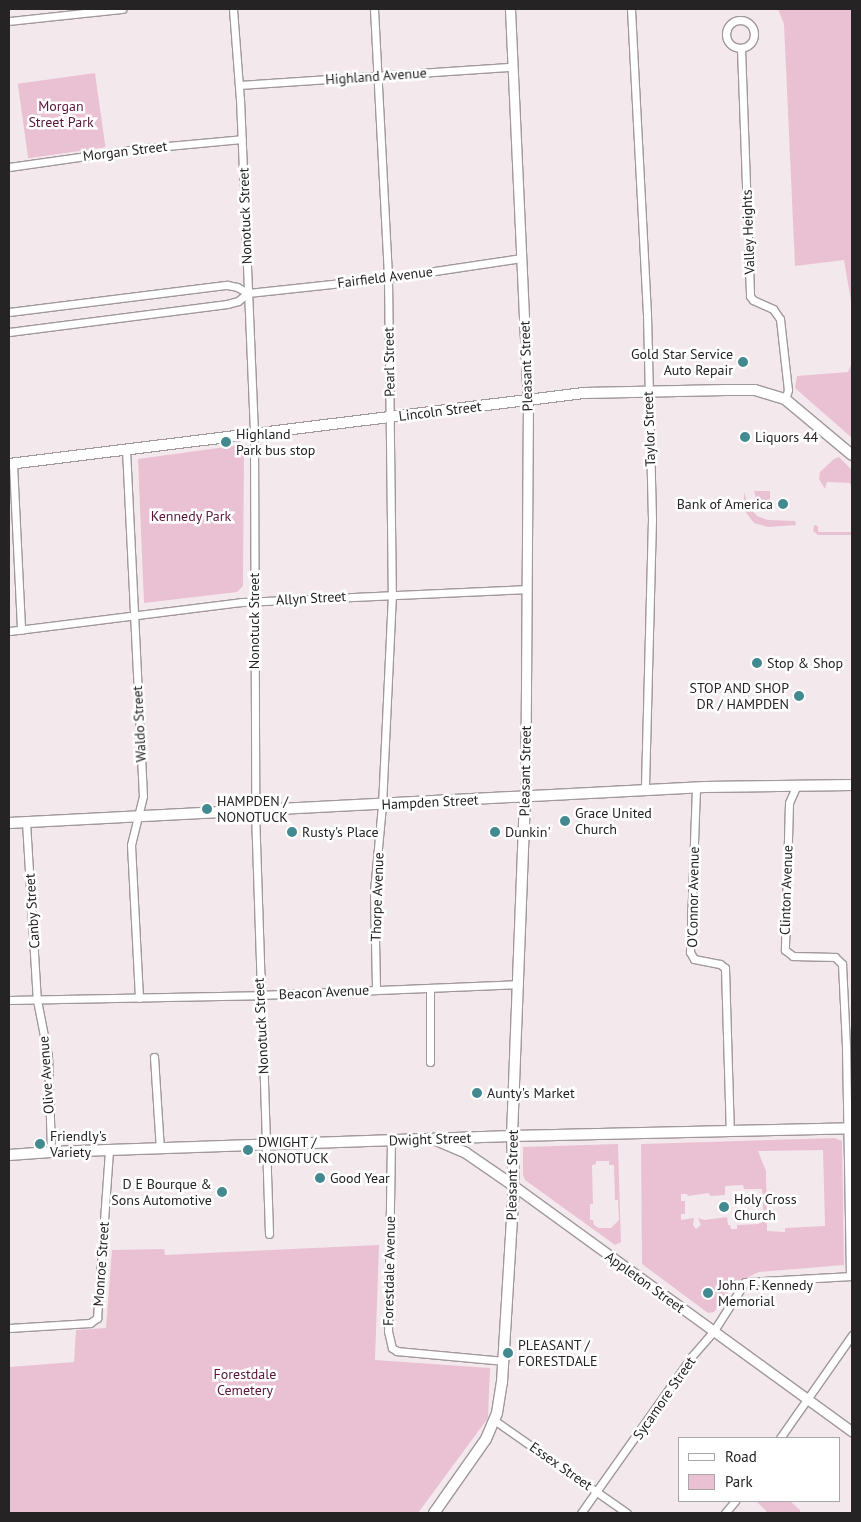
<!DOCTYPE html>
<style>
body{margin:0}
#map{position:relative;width:861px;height:1522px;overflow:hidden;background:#f3e9ed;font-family:"PT Sans",sans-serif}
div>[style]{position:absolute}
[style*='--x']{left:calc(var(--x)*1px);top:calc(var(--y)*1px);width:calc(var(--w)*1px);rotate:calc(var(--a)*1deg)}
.green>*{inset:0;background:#eac1d2;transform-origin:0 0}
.roads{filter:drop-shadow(1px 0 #a1989c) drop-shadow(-1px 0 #a1989c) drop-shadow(0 1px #a1989c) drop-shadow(0 -1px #a1989c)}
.minor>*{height:7px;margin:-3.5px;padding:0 3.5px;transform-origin:3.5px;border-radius:3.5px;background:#fff}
.minor>.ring{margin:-3.5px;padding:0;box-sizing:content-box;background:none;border:7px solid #fff;border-radius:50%}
.tertiary>*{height:9px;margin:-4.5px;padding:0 4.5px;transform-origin:4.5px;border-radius:4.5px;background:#fff}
.secondary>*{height:10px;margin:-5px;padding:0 5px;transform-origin:5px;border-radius:5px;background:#fff}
.primary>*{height:10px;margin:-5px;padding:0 5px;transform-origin:5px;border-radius:5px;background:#fff}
.dots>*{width:14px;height:14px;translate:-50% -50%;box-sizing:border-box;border:2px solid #fff;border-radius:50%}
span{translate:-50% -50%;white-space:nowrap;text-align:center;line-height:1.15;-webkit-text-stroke:5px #fff;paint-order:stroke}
.street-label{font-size:14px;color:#262324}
.park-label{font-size:14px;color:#5c163b}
.poi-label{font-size:14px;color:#262324}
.right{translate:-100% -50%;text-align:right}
.left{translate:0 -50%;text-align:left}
.frame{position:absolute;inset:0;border:10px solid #262324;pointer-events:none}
.legend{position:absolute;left:678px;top:1437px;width:162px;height:65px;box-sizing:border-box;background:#fff;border:1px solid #a8a7a7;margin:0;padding:6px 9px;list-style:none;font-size:15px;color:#262324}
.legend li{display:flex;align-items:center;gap:10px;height:25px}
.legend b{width:25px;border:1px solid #a8a7a7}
</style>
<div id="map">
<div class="green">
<div style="clip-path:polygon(778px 9px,852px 9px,852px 307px,844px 260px,795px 266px,784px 24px)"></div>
<div style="left:95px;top:73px;width:75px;height:78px;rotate:82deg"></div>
<div style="clip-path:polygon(852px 363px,852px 438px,795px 388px,797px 376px,848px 372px)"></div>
<div style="clip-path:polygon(240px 445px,244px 449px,243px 586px,237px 592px,144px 603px,138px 459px)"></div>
<div style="clip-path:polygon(839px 457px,852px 470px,852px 490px,850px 483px,827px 482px,825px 489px,819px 479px,820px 472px,834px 459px)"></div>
<div style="clip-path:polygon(754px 491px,770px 491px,770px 512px,758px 507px)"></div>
<div style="clip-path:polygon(744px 492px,748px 506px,757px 516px,768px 520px,795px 521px,796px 525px,768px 527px,754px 523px,744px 510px)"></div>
<div style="clip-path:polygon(814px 525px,818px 526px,818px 532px,852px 532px,852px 535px,818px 535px,813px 531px)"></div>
<div style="clip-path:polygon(evenodd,835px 1138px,842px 1141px,844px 1265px,759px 1272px,736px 1283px,714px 1312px,708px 1313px,642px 1264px,641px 1144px,835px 1138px,823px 1150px,825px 1226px,785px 1228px,785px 1232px,767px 1231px,766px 1171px,758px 1151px,823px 1150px,835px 1138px,743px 1185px,744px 1189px,762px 1189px,764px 1220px,759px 1221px,759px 1224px,737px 1225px,737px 1229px,731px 1229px,730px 1225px,728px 1225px,727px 1217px,704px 1220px,698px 1218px,701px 1225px,696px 1229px,693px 1225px,694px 1218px,681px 1220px,681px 1214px,685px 1214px,685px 1201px,681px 1201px,681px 1194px,687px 1194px,688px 1196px,709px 1193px,710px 1196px,725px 1195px,725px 1186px,743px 1185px)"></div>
<div style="clip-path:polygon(evenodd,618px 1144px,621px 1242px,615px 1245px,525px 1180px,523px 1175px,523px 1147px,618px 1144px,596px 1161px,609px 1161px,609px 1165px,614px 1165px,615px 1200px,618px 1200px,619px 1220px,611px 1228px,599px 1228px,594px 1225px,593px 1220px,590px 1220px,590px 1204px,593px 1204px,592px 1165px,596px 1164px,596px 1161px)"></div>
<div style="clip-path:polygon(379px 1245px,375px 1360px,490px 1368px,488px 1418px,418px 1513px,9px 1513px,9px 1367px,74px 1362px,76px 1330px,106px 1328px,112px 1250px,164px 1249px,165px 1255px)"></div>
<div style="clip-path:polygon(756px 1501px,790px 1501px,800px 1510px,800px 1513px,768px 1513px)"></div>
</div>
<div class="roads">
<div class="minor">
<div style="--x:233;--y:9;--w:90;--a:85.6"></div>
<div style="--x:240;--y:99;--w:335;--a:87.6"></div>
<div style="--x:254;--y:434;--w:377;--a:89.8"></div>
<div style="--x:255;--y:811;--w:423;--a:88.1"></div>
<div style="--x:374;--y:9;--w:269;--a:87"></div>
<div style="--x:388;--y:278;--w:316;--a:89.3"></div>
<div style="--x:392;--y:594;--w:211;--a:92.7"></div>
<div style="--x:382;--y:805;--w:87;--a:95.3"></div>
<div style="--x:374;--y:892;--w:97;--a:88.8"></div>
<div style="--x:631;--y:9;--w:306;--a:87"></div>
<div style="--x:647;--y:315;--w:204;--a:88.6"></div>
<div style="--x:652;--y:519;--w:271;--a:91.5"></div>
<div class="ring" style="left:726px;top:20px;width:21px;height:21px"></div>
<div style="--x:9;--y:21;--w:114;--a:-6.1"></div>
<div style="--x:741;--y:48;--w:248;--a:87.9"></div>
<div style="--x:750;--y:296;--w:5;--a:53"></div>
<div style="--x:753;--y:300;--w:22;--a:24"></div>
<div style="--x:773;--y:309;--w:12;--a:55"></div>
<div style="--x:780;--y:319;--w:71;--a:83.6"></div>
<div style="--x:788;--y:390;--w:9;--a:108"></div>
<div style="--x:239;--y:85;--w:274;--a:-3.8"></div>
<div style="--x:9;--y:167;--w:127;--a:-8.1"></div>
<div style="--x:135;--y:149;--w:107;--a:-5.3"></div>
<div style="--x:9;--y:312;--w:220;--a:-7.1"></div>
<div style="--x:227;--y:285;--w:10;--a:11"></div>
<div style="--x:237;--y:287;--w:13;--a:29"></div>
<div style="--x:9;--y:332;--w:220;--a:-7.3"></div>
<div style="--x:227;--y:304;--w:11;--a:-15"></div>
<div style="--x:238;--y:301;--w:13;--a:-39"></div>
<div style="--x:248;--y:293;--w:141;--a:-6.1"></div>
<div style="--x:388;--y:278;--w:135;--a:-8.5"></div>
<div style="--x:126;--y:449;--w:347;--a:87.2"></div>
<div style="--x:143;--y:796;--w:50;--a:103.8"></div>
<div style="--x:131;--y:845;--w:153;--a:87"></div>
<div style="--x:13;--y:464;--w:166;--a:87.2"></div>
<div style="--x:9;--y:631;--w:234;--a:-7.1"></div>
<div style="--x:241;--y:602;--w:285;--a:-2.6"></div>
<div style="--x:796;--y:787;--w:17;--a:114"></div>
<div style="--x:789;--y:803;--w:147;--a:91.6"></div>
<div style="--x:785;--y:950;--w:10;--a:37"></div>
<div style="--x:793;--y:956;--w:42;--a:1.4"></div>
<div style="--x:835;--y:957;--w:10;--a:45"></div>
<div style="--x:842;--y:964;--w:82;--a:87.2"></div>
<div style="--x:846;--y:1046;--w:230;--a:89"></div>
<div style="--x:696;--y:788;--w:164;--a:92.1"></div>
<div style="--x:690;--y:952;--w:8;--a:60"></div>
<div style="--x:694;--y:959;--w:26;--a:11"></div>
<div style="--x:720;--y:964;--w:6;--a:39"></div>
<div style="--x:725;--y:968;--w:164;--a:88.3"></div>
<div style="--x:26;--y:822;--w:178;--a:86.5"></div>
<div style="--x:37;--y:1000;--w:57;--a:78.9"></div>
<div style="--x:48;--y:1056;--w:96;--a:88.2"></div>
<div style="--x:9;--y:1000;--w:250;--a:-1.1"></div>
<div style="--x:259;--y:995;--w:260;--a:-2.4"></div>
<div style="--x:154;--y:1057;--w:92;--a:86.3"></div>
<div style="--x:430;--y:1062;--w:74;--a:-90"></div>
<div style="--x:391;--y:1141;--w:190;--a:90.9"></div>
<div style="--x:388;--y:1331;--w:17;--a:77"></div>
<div style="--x:392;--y:1348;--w:6;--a:31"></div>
<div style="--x:397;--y:1351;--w:107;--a:5.3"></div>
<div style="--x:9;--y:1328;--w:81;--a:-3.5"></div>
<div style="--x:90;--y:1323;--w:9;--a:-36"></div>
<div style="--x:97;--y:1318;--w:168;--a:-85.9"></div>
<div style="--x:494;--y:1420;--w:162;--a:35"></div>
<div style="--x:780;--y:1438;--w:126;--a:-55"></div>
<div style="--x:581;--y:1513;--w:192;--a:-54.7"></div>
<div style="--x:692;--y:1356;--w:32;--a:-49"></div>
<div style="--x:713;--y:1332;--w:59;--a:-57.4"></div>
<div style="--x:745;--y:1282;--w:107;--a:-3.2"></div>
<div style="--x:725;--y:1513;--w:16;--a:-50"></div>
</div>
<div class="tertiary">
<div style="--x:510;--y:9;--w:391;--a:87.4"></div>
<div style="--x:528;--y:400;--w:397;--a:90.4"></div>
<div style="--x:514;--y:1186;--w:418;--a:36"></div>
</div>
<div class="secondary">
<div style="--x:9;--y:823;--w:697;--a:-2.96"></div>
<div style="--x:705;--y:787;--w:147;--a:-0.8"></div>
<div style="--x:438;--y:1141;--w:30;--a:23"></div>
<div style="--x:466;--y:1153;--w:58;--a:34.5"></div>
<div style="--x:9;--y:1155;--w:42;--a:-4.1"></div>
<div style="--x:51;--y:1152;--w:461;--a:-2"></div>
<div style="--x:512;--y:1136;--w:340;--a:-1.3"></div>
<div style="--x:434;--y:1513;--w:90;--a:-54.9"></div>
<div style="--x:486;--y:1439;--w:28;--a:-67"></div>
<div style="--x:497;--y:1413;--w:31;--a:-81"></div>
<div style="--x:502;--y:1382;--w:196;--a:-86.5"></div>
<div style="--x:514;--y:1186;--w:50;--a:-92.3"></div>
<div style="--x:512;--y:1136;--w:339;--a:-87.8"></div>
</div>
<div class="primary">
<div style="--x:9;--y:464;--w:579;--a:-7.04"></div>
<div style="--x:584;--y:393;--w:142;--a:-1.2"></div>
<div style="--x:726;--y:390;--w:29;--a:0"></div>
<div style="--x:755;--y:390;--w:31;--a:17"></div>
<div style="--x:785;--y:399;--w:87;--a:39.9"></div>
</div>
</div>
<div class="dots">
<div style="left:743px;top:362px;background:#428a8f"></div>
<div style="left:745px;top:437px;background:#428a8f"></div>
<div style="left:226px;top:442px;background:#428a8f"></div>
<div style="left:783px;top:504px;background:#428a8f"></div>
<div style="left:757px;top:663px;background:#428a8f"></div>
<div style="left:799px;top:696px;background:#428a8f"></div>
<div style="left:207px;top:809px;background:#428a8f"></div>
<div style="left:565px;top:821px;background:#428a8f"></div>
<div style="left:292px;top:832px;background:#428a8f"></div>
<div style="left:495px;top:832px;background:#428a8f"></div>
<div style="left:477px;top:1093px;background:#428a8f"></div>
<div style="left:40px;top:1144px;background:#428a8f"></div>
<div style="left:248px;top:1150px;background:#428a8f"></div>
<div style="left:320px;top:1178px;background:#428a8f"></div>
<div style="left:222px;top:1192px;background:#428a8f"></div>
<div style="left:724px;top:1207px;background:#428a8f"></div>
<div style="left:708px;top:1293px;background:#428a8f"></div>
<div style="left:508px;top:1353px;background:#428a8f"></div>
</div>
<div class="street-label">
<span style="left:376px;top:76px;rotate:-4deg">Highland Avenue</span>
<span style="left:125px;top:151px;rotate:-7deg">Morgan Street</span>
<span style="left:245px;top:216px;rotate:-92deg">Nonotuck Street</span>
<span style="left:748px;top:232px;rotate:-92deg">Valley Heights</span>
<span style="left:385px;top:277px;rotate:-7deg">Fairfield Avenue</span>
<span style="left:389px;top:362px;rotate:-91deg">Pearl Street</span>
<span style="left:526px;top:366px;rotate:-92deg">Pleasant Street</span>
<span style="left:440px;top:411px;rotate:-7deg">Lincoln Street</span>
<span style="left:649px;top:429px;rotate:-92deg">Taylor Street</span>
<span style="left:311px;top:598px;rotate:-3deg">Allyn Street</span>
<span style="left:254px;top:621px;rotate:-90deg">Nonotuck Street</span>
<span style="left:139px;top:724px;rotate:-93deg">Waldo Street</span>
<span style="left:525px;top:771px;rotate:-89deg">Pleasant Street</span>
<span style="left:430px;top:802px;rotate:-3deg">Hampden Street</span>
<span style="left:786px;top:890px;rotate:-88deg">Clinton Avenue</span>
<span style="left:377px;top:897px;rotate:-88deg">Thorpe Avenue</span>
<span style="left:693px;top:897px;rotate:-89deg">O'Connor Avenue</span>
<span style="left:32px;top:911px;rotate:-94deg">Canby Street</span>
<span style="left:324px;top:992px;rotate:-3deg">Beacon Avenue</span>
<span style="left:261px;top:1026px;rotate:-93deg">Nonotuck Street</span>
<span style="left:46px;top:1075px;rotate:-94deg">Olive Avenue</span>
<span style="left:430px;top:1139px;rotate:-2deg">Dwight Street</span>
<span style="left:512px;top:1175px;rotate:-89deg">Pleasant Street</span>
<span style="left:101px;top:1264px;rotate:-86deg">Monroe Street</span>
<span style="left:389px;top:1271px;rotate:-89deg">Forestdale Avenue</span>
<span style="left:645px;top:1282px;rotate:36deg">Appleton Street</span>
<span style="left:664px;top:1398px;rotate:-55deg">Sycamore Street</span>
<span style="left:561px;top:1466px;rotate:35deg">Essex Street</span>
</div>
<div class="park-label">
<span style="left:61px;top:114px">Morgan<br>Street Park</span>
<span style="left:191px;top:516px">Kennedy Park</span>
<span style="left:245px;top:1382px">Forestdale<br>Cemetery</span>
</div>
<div class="poi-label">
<span class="right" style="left:733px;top:362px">Gold Star Service<br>Auto Repair</span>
<span class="left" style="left:236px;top:442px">Highland<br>Park bus stop</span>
<span class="left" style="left:755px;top:437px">Liquors 44</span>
<span class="right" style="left:773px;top:504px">Bank of America</span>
<span class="left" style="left:767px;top:663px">Stop &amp; Shop</span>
<span class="right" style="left:789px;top:696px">STOP AND SHOP<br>DR / HAMPDEN</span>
<span class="left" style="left:217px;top:809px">HAMPDEN /<br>NONOTUCK</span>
<span class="left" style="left:575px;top:821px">Grace United<br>Church</span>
<span class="left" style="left:302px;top:832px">Rusty's Place</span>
<span class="left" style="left:505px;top:832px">Dunkin'</span>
<span class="left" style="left:487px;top:1093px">Aunty's Market</span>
<span class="left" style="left:50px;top:1144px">Friendly's<br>Variety</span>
<span class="left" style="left:258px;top:1150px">DWIGHT /<br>NONOTUCK</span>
<span class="left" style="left:330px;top:1178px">Good Year</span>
<span class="right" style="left:212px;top:1192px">D E Bourque &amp;<br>Sons Automotive</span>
<span class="left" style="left:734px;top:1207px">Holy Cross<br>Church</span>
<span class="left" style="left:718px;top:1293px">John F. Kennedy<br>Memorial</span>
<span class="left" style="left:518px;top:1353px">PLEASANT /<br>FORESTDALE</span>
</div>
<div class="frame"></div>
<ul class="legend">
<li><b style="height:6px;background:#fff"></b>Road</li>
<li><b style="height:14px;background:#eac1d2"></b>Park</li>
</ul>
</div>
